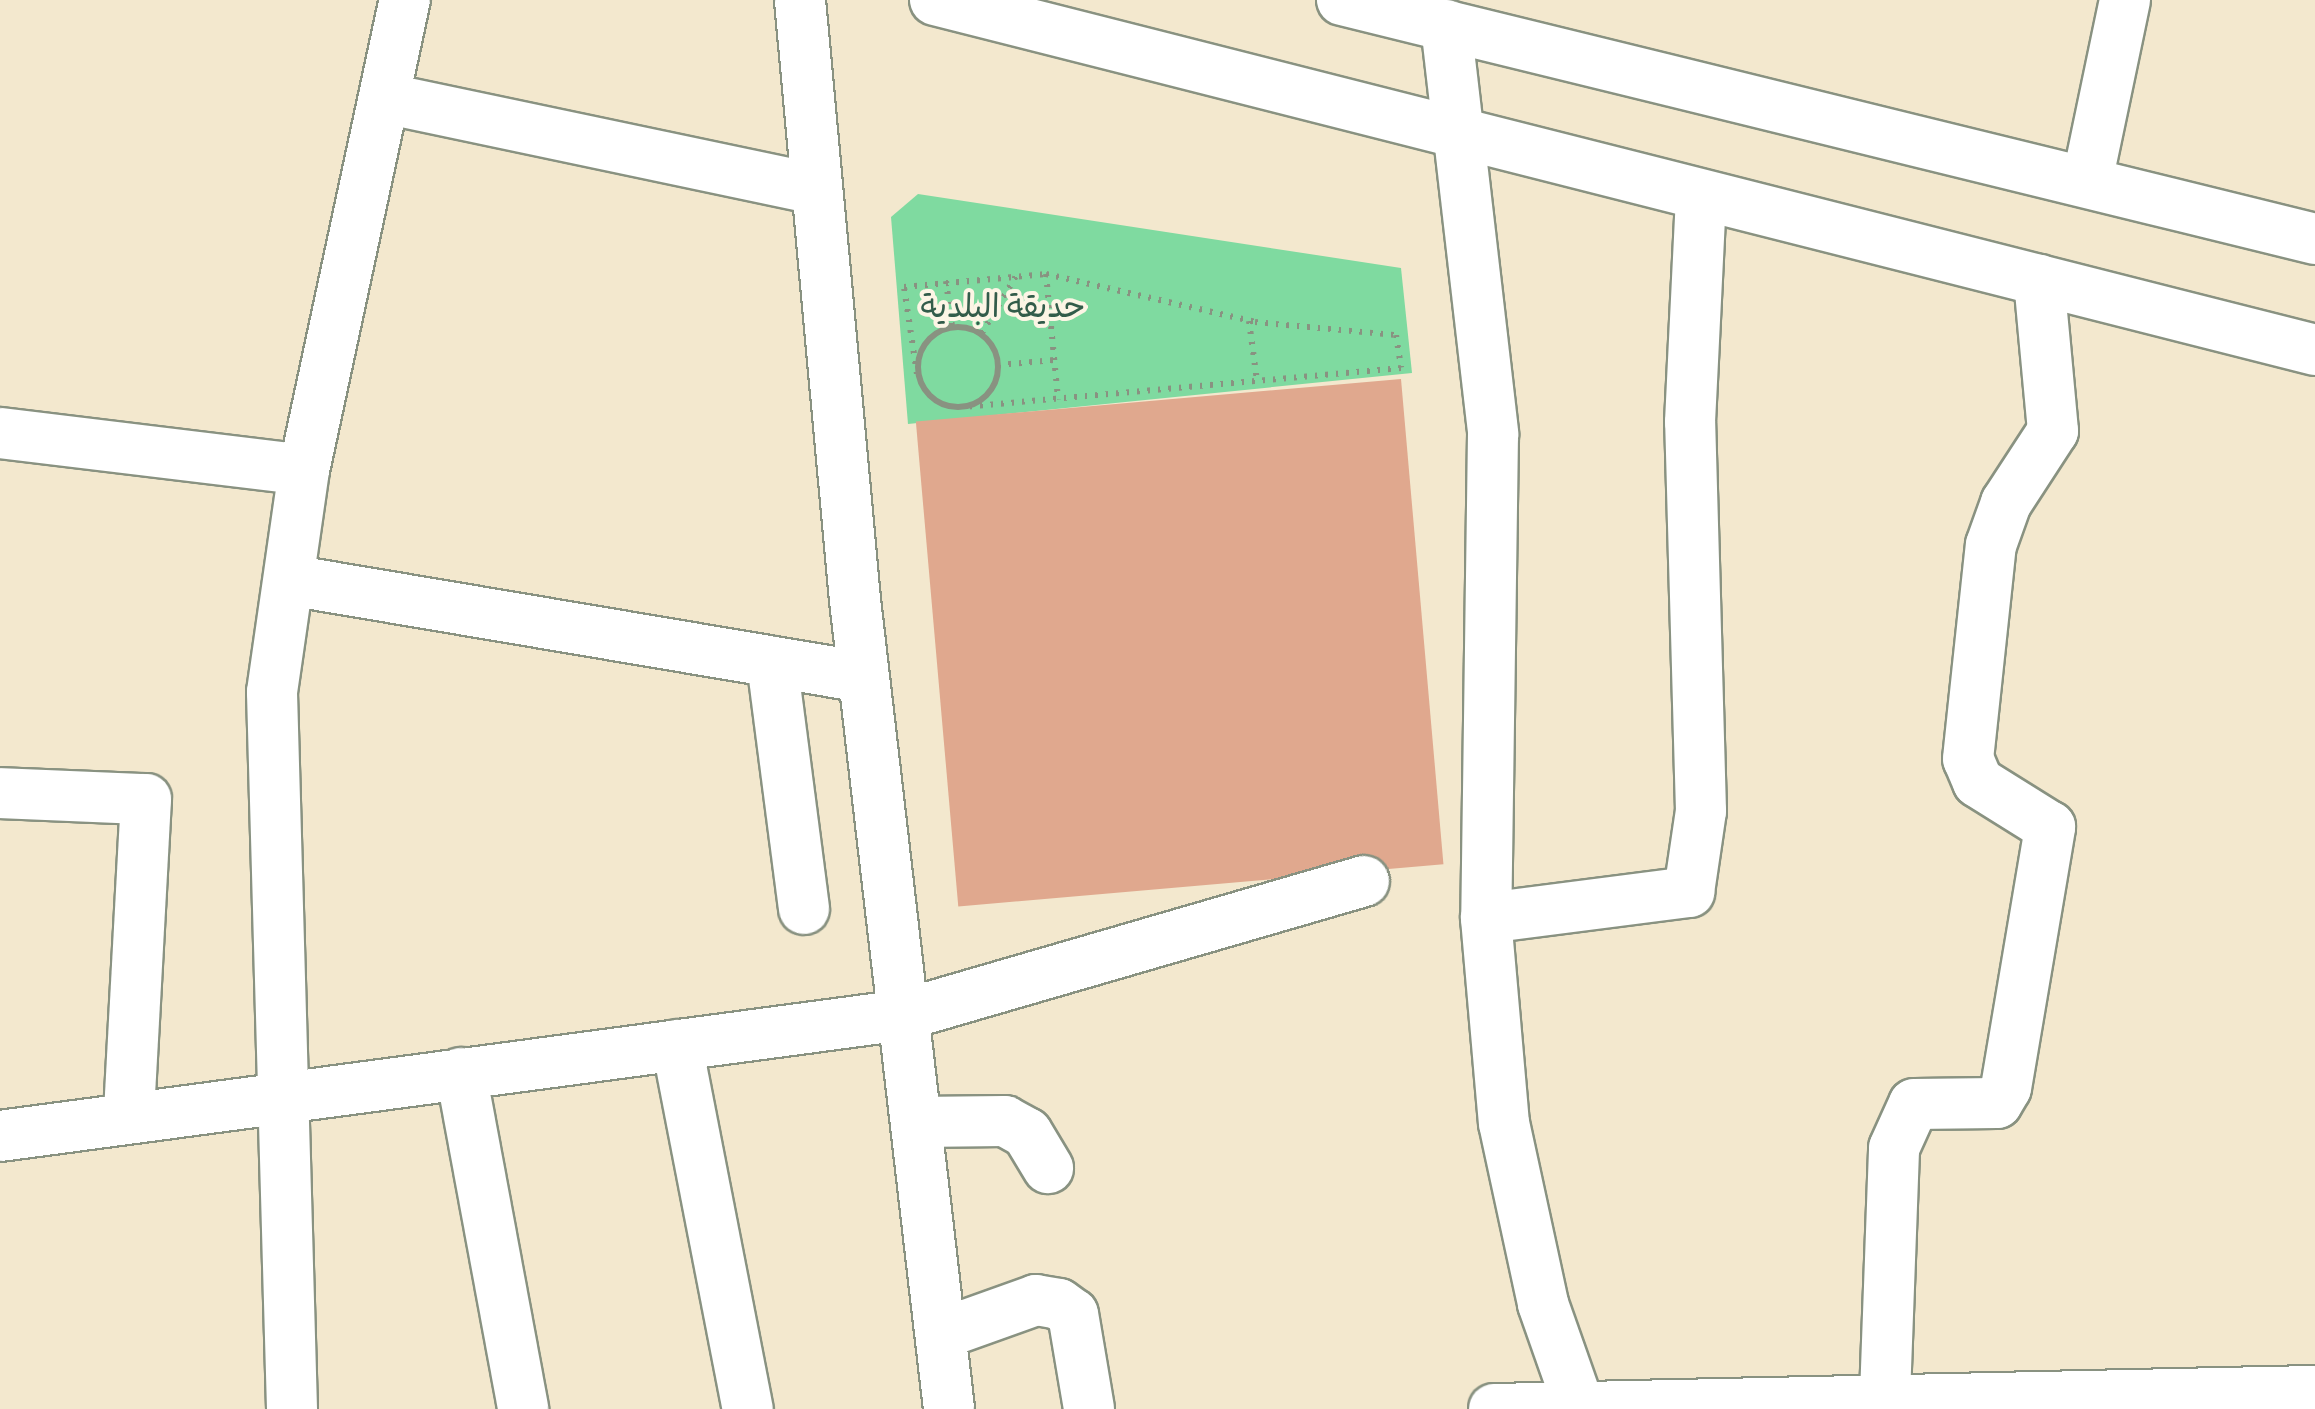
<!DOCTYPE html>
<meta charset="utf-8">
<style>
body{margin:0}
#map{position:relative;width:2315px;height:1409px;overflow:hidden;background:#f3e8ce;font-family:Dekko,"Playpen Sans Arabic",sans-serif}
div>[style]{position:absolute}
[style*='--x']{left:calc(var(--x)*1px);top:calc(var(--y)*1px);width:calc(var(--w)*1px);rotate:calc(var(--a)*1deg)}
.green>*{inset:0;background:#7fdaa0}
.building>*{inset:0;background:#e0a88e;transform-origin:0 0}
.path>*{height:6px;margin-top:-3px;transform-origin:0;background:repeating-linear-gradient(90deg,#899281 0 2.5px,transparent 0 10.5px)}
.path>.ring{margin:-3px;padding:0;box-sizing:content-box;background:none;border:6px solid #899281;border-radius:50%}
.roads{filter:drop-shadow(2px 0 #899281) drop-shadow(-2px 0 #899281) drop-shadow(0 2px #899281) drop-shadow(0 -2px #899281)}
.minor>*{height:50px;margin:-25px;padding:0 25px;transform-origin:25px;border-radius:25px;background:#fff}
span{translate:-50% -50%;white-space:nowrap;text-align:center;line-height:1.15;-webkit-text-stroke:8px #fcf5e5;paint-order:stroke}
.park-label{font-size:32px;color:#325c4a}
</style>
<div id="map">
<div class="green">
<div style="clip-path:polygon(918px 194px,1401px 268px,1412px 373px,908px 424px,891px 217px)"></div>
</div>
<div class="building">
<div style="left:1401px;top:379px;width:487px;height:487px;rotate:85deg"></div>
</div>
<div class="path">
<div style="--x:1046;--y:274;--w:126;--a:84.5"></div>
<div style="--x:946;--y:281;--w:45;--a:82.4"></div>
<div style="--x:1249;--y:321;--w:61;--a:82.4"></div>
<div class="ring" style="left:918px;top:327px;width:74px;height:74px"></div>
<div style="--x:982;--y:333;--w:66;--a:-59.2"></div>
<div style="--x:998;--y:365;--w:56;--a:-5.1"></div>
<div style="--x:917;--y:374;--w:88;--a:-98.5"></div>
<div style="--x:904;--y:287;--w:143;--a:-5.2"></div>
<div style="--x:1046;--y:274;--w:214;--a:12.9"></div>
<div style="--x:1255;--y:322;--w:142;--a:5.3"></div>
<div style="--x:1396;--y:335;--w:33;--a:81"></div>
<div style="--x:1401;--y:368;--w:437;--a:174.9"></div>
</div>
<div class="roads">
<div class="minor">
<div style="--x:800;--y:0;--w:603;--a:84.76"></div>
<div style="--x:855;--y:600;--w:814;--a:83.37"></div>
<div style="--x:935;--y:0;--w:1424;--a:14.23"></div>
<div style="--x:1342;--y:0;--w:1002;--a:13.8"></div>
<div style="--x:1446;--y:25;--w:412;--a:83.4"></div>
<div style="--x:1493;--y:434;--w:484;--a:90.8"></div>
<div style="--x:1486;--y:918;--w:206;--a:85"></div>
<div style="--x:1504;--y:1123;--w:185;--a:77.8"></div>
<div style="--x:1543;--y:1304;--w:111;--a:70.6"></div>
<div style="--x:384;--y:98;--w:437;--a:11.9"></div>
<div style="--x:2087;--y:182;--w:186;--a:-78.2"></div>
<div style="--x:0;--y:433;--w:306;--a:6.9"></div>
<div style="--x:289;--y:580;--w:582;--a:9.59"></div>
<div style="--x:772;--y:662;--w:249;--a:82.6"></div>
<div style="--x:0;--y:793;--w:146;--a:2.4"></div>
<div style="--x:146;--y:799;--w:319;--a:93.1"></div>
<div style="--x:1486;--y:918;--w:205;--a:-7.3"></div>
<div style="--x:1689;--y:892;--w:82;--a:-81.6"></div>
<div style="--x:1701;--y:811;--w:389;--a:-91.6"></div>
<div style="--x:1690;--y:422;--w:221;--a:-87.2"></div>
<div style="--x:677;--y:1045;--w:371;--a:79"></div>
<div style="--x:461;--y:1073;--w:342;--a:79.5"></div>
<div style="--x:916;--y:1122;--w:89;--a:-0.6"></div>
<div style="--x:1005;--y:1121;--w:25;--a:29"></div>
<div style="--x:1027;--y:1133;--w:41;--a:59"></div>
<div style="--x:0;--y:1136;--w:911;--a:-7.63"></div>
<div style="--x:903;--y:1015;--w:480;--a:-16.2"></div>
<div style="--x:941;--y:1334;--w:101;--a:-19.7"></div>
<div style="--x:1036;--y:1300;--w:23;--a:10"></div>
<div style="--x:1059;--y:1304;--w:17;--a:36"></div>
<div style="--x:1073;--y:1314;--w:96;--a:80.4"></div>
<div style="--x:1885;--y:1396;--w:248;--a:-87.9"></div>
<div style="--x:1894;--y:1148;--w:48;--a:-65.6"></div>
<div style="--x:1914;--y:1104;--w:83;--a:-0.7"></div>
<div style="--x:1997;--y:1103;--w:17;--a:-59"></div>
<div style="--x:2006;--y:1088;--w:265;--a:-80.4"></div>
<div style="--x:2050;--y:827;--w:85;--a:-148"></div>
<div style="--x:1978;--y:782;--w:25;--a:-113"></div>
<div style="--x:1968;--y:759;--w:215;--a:-83.9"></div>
<div style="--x:1991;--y:545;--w:45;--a:-70.3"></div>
<div style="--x:2006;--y:503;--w:86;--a:-56.9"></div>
<div style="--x:2053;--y:431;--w:152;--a:-95.3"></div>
<div style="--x:292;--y:1409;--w:717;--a:-91.6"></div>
<div style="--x:272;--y:692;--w:224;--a:-81.8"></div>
<div style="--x:304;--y:470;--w:481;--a:-77.9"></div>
<div style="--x:1494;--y:1409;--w:821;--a:-1.26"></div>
</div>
</div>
<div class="park-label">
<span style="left:1003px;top:311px">حديقة البلدية</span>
</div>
</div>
